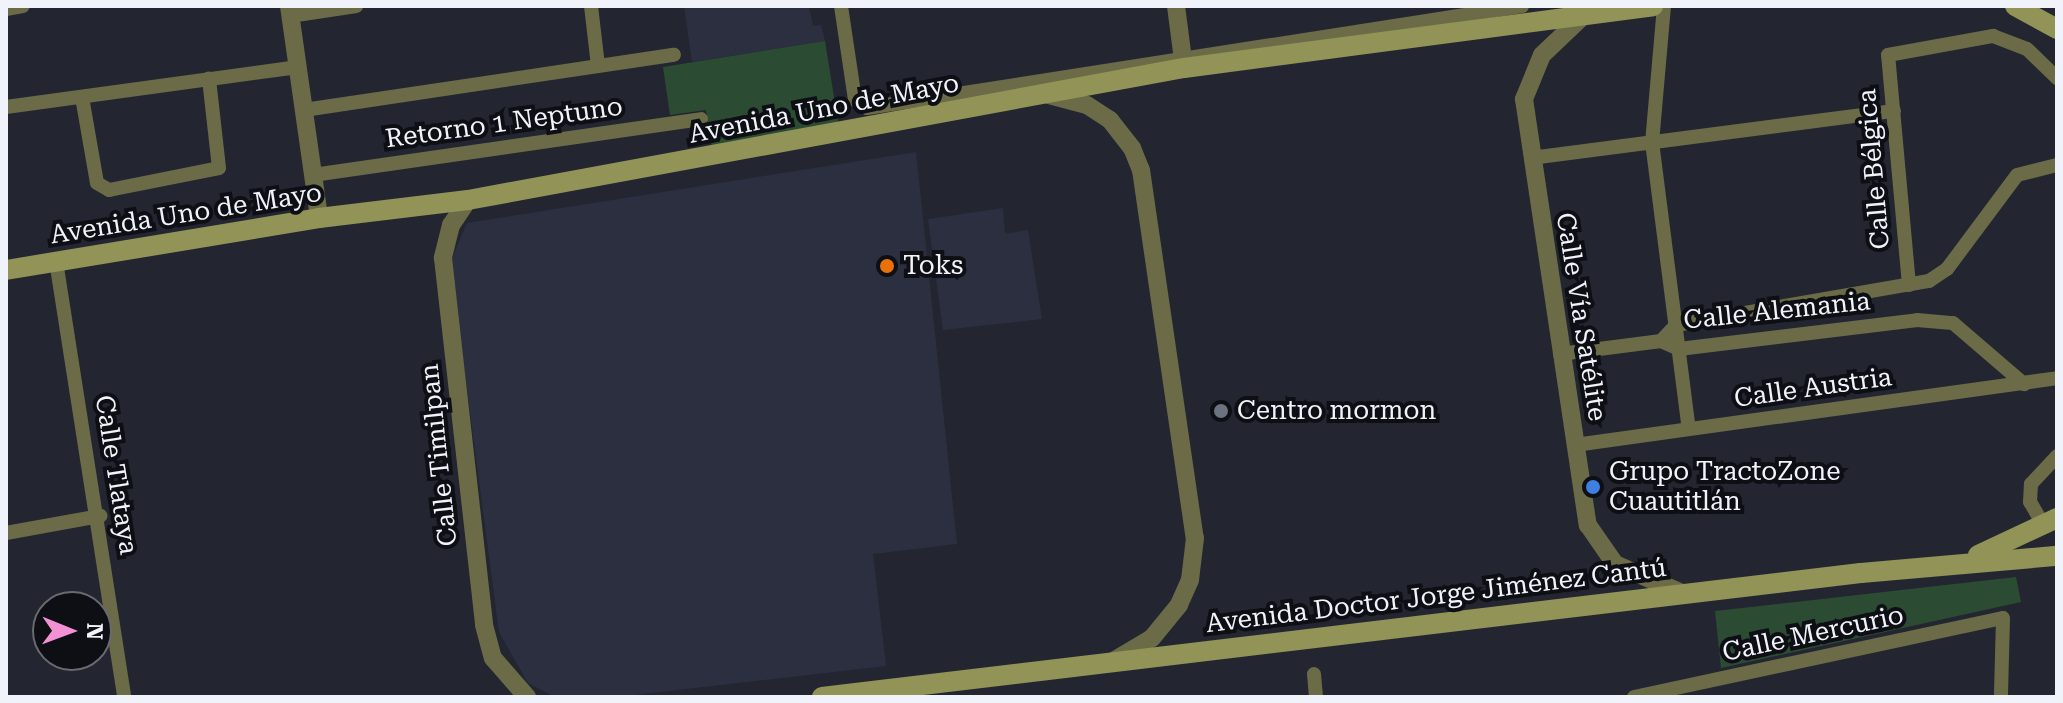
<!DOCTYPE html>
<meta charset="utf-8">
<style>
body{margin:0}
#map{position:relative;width:2063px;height:703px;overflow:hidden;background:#232631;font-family:"Roboto Serif",serif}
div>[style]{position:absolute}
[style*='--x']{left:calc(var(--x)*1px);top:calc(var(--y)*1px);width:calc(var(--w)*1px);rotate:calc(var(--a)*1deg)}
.built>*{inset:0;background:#2b2f40}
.green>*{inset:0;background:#2b4c33}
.minor>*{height:14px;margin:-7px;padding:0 7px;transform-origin:7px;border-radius:7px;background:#6b6c47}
.tertiary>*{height:18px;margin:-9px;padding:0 9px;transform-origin:9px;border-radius:9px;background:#6b6c47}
.secondary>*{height:20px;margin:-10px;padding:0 10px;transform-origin:10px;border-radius:10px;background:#929457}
.dots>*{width:22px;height:22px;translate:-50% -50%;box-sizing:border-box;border:4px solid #0e0f14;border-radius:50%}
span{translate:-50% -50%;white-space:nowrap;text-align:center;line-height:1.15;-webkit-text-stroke:8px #0e0f14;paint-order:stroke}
.street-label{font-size:26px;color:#f1f3fb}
.poi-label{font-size:26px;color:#f1f3fb}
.left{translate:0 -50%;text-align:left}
.frame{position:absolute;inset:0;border:8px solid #f1f3fb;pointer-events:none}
.north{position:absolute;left:32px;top:591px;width:80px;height:80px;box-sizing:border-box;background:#0e0f14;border:2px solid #696a70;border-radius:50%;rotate:91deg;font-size:22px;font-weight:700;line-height:32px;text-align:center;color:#f1f3fb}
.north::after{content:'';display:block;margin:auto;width:28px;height:36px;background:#f391d5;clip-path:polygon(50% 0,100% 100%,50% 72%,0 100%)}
</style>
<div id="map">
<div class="built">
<div style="clip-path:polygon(684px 6px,809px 6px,813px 26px,821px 25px,825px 41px,692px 62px)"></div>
<div style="clip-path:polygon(916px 152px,957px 544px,873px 554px,886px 666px,617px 697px,555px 697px,528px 683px,499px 632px,463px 359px,451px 260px,467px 223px)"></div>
<div style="clip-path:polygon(1003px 208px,1005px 234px,1028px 230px,1042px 319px,943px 330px,928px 219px)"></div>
</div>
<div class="green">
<div style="clip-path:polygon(825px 41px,839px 128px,712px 149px,706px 110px,670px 115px,663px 67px)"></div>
<div style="clip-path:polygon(2016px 577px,2021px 602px,1721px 668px,1715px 611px)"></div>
</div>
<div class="minor">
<div style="--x:591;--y:6;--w:60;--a:83.3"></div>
<div style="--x:841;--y:6;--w:95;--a:81.5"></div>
<div style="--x:855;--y:100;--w:14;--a:34"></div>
<div style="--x:867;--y:108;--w:663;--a:-8.85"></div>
<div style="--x:1664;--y:6;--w:137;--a:95"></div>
<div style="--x:1652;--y:142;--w:289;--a:82.7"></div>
<div style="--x:6;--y:9;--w:17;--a:-10"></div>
<div style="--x:290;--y:16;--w:67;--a:-8.6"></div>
<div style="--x:82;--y:97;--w:87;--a:80.1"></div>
<div style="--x:97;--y:183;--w:14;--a:30"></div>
<div style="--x:109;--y:190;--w:112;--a:-11.3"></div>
<div style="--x:219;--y:168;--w:90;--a:-96.4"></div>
<div style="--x:6;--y:107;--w:295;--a:-7.8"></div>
<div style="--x:304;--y:110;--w:374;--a:-8.5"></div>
<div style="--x:1531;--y:158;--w:366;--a:-7.4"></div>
<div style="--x:313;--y:175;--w:392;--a:-8.2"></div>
<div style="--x:56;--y:261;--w:441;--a:81.1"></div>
<div style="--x:1909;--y:285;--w:231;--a:-95.2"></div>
<div style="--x:1888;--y:55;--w:107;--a:-10.3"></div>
<div style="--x:1993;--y:36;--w:36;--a:21"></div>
<div style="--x:2027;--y:49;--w:42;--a:44"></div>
<div style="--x:1661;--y:341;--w:22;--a:-47"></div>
<div style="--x:1676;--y:325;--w:257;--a:-9.9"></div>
<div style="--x:1929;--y:281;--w:22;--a:-34"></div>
<div style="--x:1947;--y:269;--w:117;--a:-53.3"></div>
<div style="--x:2017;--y:175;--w:41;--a:-14"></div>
<div style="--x:1560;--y:354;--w:102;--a:-7.3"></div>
<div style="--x:1661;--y:341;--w:20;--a:24"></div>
<div style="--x:1679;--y:349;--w:240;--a:-6.9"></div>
<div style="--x:1917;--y:320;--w:36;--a:5"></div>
<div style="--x:1953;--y:323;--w:94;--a:40.7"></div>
<div style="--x:1575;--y:445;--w:487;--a:-7.9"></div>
<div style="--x:2044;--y:526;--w:28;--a:-120"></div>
<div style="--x:2030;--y:502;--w:18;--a:-87"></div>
<div style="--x:2031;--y:484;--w:38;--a:-47"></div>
<div style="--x:6;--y:533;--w:96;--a:-10.3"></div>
<div style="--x:1314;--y:674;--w:23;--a:85"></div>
<div style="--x:1634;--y:697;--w:377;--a:-12.1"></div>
<div style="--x:2003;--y:618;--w:79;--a:91.5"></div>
</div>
<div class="tertiary">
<div style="--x:289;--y:6;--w:214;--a:81.9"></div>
<div style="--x:1176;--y:6;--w:63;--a:82.6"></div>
<div style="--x:1582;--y:17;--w:55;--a:136.5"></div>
<div style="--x:1542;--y:55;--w:48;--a:112.2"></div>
<div style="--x:1524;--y:99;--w:431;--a:81.5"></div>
<div style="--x:1588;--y:525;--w:47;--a:55.3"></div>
<div style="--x:1615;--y:564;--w:73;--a:23.4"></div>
<div style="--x:1049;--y:95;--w:39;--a:15"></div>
<div style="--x:1087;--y:105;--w:27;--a:33"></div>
<div style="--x:1110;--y:120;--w:36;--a:52"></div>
<div style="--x:1132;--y:148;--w:24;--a:68"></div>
<div style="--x:1141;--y:170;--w:372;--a:81.7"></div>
<div style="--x:1195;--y:538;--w:42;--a:96.8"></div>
<div style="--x:1190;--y:580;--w:27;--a:114"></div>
<div style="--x:1179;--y:605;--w:43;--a:129.3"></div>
<div style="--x:1152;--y:638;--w:43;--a:149.3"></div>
<div style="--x:468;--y:200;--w:30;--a:124"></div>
<div style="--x:451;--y:225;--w:34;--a:104"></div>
<div style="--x:443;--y:258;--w:369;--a:83.6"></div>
<div style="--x:484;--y:625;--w:34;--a:75"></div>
<div style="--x:493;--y:658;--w:52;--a:48.9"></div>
</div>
<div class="secondary">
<div style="--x:2015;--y:6;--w:48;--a:28.7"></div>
<div style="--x:6;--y:270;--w:317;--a:-9.4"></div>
<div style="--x:319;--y:218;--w:150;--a:-6.9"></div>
<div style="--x:468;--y:200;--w:728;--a:-10.45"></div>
<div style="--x:1184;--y:68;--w:473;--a:-7.5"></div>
<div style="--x:1978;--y:555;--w:87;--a:-25.1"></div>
<div style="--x:822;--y:697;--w:1046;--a:-6.81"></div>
<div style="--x:1861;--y:573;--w:197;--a:-5"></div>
</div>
<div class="dots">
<div style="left:887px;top:266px;background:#e8710a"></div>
<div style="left:1221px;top:411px;background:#6b7280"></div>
<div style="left:1593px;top:487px;background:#3f7fe0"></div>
</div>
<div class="street-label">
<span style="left:824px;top:109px;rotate:-11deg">Avenida Uno de Mayo</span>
<span style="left:504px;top:123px;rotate:-8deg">Retorno 1 Neptuno</span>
<span style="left:1874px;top:169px;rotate:-95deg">Calle Bélgica</span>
<span style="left:186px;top:214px;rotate:-9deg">Avenida Uno de Mayo</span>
<span style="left:1777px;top:311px;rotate:-6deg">Calle Alemania</span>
<span style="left:1581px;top:317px;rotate:81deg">Calle Vía Satélite</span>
<span style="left:1813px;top:388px;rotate:-8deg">Calle Austria</span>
<span style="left:439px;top:455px;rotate:-96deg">Calle Timilpan</span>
<span style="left:116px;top:475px;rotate:81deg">Calle Tlataya</span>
<span style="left:1436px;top:596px;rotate:-7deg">Avenida Doctor Jorge Jiménez Cantú</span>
<span style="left:1813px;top:634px;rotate:-12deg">Calle Mercurio</span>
</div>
<div class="poi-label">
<span class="left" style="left:903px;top:266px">Toks</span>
<span class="left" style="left:1237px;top:411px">Centro mormon</span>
<span class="left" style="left:1609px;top:487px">Grupo TractoZone<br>Cuautitlán</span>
</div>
<div class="frame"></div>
<div class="north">N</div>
</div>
